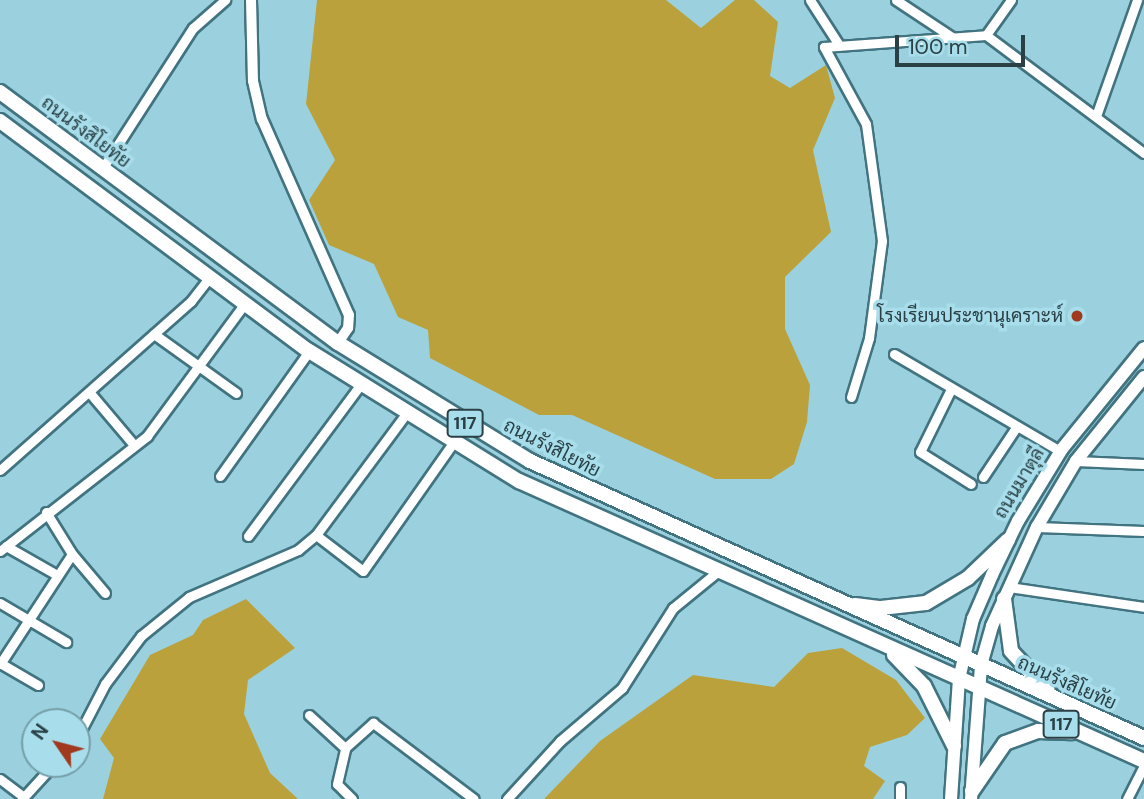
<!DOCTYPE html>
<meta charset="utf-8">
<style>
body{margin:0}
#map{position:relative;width:1144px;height:799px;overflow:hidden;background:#9bd1de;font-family:"DM Sans",Sarabun,sans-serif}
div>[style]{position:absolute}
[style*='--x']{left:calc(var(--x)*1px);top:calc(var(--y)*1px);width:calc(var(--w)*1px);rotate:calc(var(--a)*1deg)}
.green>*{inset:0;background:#bba13c}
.roads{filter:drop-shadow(2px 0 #417480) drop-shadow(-2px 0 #417480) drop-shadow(0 2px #417480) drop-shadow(0 -2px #417480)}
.minor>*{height:9px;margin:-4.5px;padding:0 4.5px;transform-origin:4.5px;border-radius:4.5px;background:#fff}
.tertiary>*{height:10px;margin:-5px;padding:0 5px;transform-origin:5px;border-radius:5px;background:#fff}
.secondary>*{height:12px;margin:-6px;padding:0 6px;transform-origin:6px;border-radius:6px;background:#fff}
.primary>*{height:14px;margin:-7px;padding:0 7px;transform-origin:7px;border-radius:7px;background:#fff}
.dots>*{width:19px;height:19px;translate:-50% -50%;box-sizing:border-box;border:4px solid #a8deeb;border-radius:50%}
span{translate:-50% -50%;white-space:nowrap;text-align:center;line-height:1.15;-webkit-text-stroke:7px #a8deeb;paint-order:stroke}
.shield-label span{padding:2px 5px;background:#a8deeb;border:2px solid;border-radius:5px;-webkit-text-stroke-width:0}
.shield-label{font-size:18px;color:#2a4045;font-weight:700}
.street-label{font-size:19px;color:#2a4045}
.poi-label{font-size:19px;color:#2a4045}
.right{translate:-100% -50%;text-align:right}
.north{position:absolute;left:21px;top:708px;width:70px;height:70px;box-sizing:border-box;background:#a8deeb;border:2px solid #769fa9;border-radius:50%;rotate:305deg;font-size:19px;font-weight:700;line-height:28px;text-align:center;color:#2a4045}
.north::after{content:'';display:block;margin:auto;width:24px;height:32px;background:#a1391f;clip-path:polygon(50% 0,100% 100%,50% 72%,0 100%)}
.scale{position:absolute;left:895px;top:35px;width:130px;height:32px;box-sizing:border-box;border:4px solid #2a4045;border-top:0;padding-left:9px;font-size:21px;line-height:24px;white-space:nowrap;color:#2a4045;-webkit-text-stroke:5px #a8deeb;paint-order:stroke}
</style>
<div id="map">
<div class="green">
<div style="clip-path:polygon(317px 0,666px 0,701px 28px,735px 0,754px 0,778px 22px,770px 76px,790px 88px,826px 65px,835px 98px,813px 150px,831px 232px,785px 277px,785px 329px,810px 385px,807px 422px,794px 464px,771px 479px,715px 479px,572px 415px,539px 415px,430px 358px,428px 330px,398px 317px,374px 264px,329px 245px,309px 200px,335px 160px,306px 104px)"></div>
<div style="clip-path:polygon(246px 599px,295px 648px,248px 680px,244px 714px,270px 773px,298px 799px,103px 799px,114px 758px,100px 739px,150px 655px,193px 635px,203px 620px)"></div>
<div style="clip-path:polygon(842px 648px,896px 680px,925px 718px,907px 735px,870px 747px,864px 766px,885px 781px,873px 799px,544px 799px,600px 741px,693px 675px,774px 687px,808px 653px)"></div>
</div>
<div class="roads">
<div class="minor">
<div style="--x:810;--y:0;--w:54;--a:57.2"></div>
<div style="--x:896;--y:0;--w:67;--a:33.5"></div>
<div style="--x:986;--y:35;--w:43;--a:-54.5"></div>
<div style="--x:1096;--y:116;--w:123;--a:-70.5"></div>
<div style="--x:102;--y:169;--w:168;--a:-57.2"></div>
<div style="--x:193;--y:28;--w:43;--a:-41.2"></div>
<div style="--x:154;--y:334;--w:101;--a:35.7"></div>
<div style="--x:894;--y:354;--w:192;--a:30.3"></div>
<div style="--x:951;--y:389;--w:70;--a:116.2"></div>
<div style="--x:920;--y:452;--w:60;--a:32.1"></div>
<div style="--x:90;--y:393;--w:68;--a:49.8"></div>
<div style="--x:851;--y:397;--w:62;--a:-73"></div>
<div style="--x:869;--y:338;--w:98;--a:-82.4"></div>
<div style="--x:882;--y:241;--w:118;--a:-97.8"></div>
<div style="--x:866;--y:124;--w:88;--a:-118.6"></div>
<div style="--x:824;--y:47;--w:162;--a:-4.2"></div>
<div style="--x:986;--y:35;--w:197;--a:36.8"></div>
<div style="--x:1076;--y:461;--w:68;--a:2.5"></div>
<div style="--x:0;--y:470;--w:255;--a:-41.5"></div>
<div style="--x:191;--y:301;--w:31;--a:-52"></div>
<div style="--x:220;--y:476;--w:153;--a:-54.5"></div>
<div style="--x:983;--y:477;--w:61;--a:-56.3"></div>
<div style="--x:46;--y:512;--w:49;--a:58.2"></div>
<div style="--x:72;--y:554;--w:51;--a:49.8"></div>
<div style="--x:1037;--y:527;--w:107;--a:2.1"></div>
<div style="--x:316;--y:535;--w:59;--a:37.5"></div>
<div style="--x:363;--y:571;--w:156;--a:-54.9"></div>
<div style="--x:248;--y:536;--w:188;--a:-53.4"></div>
<div style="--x:6;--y:546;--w:59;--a:29.6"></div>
<div style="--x:0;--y:551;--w:187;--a:-38"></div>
<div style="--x:147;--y:436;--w:165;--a:-53.6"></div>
<div style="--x:1009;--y:587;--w:136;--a:8.4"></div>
<div style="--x:0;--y:603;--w:77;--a:30.6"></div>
<div style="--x:0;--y:663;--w:44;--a:30.1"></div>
<div style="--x:0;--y:664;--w:131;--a:-56.8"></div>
<div style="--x:309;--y:715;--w:49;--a:42.5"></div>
<div style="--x:77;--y:738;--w:61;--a:-62.6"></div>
<div style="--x:105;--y:684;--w:60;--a:-53.1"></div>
<div style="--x:141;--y:636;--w:62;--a:-39.1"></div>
<div style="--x:189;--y:597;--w:119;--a:-23.3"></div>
<div style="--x:298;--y:550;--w:23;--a:-40"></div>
<div style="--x:316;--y:535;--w:151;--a:-53.4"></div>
<div style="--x:0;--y:779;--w:30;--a:37"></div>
<div style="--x:900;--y:787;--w:12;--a:90"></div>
<div style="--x:22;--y:799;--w:47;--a:-47.6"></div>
<div style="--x:352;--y:799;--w:21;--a:-135"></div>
<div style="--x:337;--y:784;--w:37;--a:-77"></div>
<div style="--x:345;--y:748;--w:38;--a:-42"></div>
<div style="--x:373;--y:723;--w:126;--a:37"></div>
<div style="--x:507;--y:799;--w:79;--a:-47.6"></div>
<div style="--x:560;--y:741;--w:82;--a:-40.5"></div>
<div style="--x:622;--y:688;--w:95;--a:-57.5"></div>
<div style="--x:673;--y:608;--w:57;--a:-39.3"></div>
<div style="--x:1127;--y:799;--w:37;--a:-63"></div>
</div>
<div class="tertiary">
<div style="--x:251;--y:0;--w:81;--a:88.6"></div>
<div style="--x:253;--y:81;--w:39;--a:77"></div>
<div style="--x:262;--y:119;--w:214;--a:66.1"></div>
<div style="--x:349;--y:315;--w:13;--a:94"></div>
<div style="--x:348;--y:328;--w:18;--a:124"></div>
</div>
<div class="secondary">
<div style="--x:951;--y:799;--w:120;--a:-86.2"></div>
<div style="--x:959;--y:679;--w:62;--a:-76.9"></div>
<div style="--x:973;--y:619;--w:48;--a:-66.6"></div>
<div style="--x:992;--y:575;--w:60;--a:-64.3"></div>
<div style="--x:1018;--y:521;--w:84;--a:-58.6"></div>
<div style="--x:1062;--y:449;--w:130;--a:-50.9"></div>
<div style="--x:971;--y:799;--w:134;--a:-85.7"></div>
<div style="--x:981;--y:665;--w:41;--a:-74.2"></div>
<div style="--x:992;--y:626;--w:109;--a:-65.6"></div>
<div style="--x:1037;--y:527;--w:77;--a:-59.4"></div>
<div style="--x:1076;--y:461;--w:108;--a:-51"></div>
</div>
<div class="primary">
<div style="--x:0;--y:92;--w:421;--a:36.6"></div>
<div style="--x:338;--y:343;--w:225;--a:31.6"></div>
<div style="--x:530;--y:461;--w:674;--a:24.28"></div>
<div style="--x:0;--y:121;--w:385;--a:36.7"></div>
<div style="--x:309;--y:351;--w:247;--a:31.8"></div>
<div style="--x:519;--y:481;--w:685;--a:24.13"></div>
<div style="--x:1004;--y:599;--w:52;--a:82.3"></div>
<div style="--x:1011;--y:651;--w:54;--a:47.2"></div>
<div style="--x:855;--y:605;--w:26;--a:7"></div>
<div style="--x:881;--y:608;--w:45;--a:-6.3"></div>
<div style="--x:926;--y:603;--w:49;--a:-30.8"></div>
<div style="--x:968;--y:578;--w:55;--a:-43.5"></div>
<div style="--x:894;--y:655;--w:43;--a:45.9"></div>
<div style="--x:924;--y:686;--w:67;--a:63.4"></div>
<div style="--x:972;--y:791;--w:58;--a:-55.5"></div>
<div style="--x:1005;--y:743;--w:35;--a:-20"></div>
<div style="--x:1038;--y:731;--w:34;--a:2"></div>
</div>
</div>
<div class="dots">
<div style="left:1077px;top:316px;background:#a1391f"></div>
</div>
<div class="shield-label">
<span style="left:465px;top:423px">117</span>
<span style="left:1061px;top:724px">117</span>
</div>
<div class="street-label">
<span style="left:86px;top:132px;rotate:37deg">ถนนรังสิโยทัย</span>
<span style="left:552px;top:448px;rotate:27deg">ถนนรังสิโยทัย</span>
<span style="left:1019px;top:483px;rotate:-59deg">ถนนมาตุลี</span>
<span style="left:1067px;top:683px;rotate:24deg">ถนนรังสิโยทัย</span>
</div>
<div class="poi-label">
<span class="right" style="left:1063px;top:316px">โรงเรียนประชานุเคราะห์</span>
</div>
<div class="north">N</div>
<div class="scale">100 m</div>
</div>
